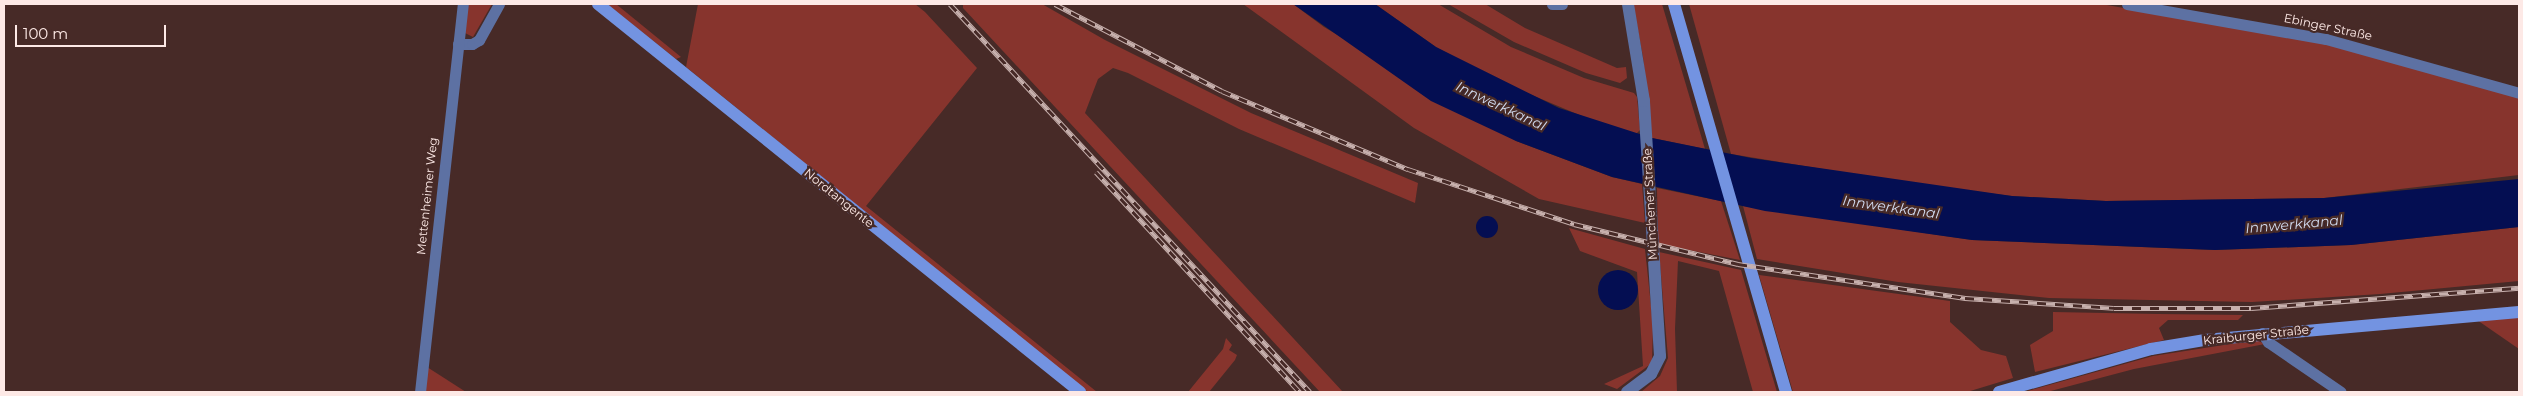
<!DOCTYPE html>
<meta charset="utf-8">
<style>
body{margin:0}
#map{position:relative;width:2523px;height:396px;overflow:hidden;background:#472a27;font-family:Montserrat,sans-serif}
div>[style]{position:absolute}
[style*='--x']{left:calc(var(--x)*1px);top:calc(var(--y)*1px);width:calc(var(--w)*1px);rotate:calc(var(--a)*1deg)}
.green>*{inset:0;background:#87342d}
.water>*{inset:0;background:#040e52}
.round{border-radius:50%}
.minor>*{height:11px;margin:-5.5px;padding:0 5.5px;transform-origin:5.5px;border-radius:5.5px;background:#5d71a3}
.tertiary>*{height:12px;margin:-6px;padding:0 6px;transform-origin:6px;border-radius:6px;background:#5d71a3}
.secondary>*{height:12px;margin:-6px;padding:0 6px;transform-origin:6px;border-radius:6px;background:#7393e1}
.rail>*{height:5px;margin-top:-2.5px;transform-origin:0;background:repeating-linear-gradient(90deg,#472a27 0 9px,#c7b0ad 0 18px);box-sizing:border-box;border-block:1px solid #c7b0ad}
span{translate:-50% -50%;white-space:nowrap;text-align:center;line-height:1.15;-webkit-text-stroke:4.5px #472a27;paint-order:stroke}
.street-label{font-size:12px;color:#fde9e6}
.water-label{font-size:14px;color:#d1daef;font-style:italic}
.frame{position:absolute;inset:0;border:5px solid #fde9e6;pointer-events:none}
.scale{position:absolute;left:15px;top:25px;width:151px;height:22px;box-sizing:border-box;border:2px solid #fde9e6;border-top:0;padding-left:6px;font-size:15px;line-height:18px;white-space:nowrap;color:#fde9e6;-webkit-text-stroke:4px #472a27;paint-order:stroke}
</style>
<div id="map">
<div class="green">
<div style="clip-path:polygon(468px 4px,492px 4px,473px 37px,465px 33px)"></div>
<div style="clip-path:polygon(607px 4px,616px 4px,681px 57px,676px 59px)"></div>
<div style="clip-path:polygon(698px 4px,915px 4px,925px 12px,977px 68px,866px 206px,1097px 392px,1088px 392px,686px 67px)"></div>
<div style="clip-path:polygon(963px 4px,1042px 4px,1105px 40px,1251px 113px,1418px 183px,1415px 203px,1239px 129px,1128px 73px,1113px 68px,1098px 79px,1085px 113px,1343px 392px,1320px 392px,963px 8px)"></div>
<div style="clip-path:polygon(1243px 4px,1293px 4px,1324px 27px,1516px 141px,1612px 177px,1642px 184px,1645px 223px,1539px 199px,1414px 128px)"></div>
<div style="clip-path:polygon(1375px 4px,1438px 4px,1511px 47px,1584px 78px,1634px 93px,1637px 97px,1640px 130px,1636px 134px,1601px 124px,1498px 81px,1436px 47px)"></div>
<div style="clip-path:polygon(1448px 4px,1485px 4px,1525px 28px,1617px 68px,1626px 67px,1627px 78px,1620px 83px,1586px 73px,1514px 42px)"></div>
<div style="clip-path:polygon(1633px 4px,1662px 4px,1705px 149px,1652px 138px,1643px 57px)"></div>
<div style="clip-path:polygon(1689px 4px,2101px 4px,2324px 43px,2519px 96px,2519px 175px,2324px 198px,2106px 201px,2012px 196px,1921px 185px,1731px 154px)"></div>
<div style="clip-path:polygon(1657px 188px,1721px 201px,1740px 260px,1658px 244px)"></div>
<div style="clip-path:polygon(1743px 206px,1972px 240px,2215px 250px,2351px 245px,2519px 227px,2519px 281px,2380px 294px,2252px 302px,2049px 298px,1898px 282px,1757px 259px)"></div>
<div style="clip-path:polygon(1569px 228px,1645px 249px,1653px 325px,1652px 363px,1617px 389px,1604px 384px,1643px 366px,1637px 272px,1580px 251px)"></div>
<div style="clip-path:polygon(1659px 252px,1741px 270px,1777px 392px,1753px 392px,1719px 271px,1678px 261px,1675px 329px,1677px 392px,1641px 392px,1660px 376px,1668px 358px)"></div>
<div style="clip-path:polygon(1759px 275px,1950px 301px,1950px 322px,1981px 350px,2006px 356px,2013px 378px,1967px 392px,1793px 392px)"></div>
<div style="clip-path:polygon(2053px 312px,2158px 314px,2243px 315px,2238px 320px,2168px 320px,2159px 328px,2164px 340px,2035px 372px,2030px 345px,2053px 331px)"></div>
<div style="clip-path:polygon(2519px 316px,2519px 349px,2477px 320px)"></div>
<div style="clip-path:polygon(1226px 338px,1232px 345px,1229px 350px,1237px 355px,1235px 360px,1209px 392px,1188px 392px,1223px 349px)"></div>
<div style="clip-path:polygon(2256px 340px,2265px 344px,2134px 369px,2047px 392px,2024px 392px,2153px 356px)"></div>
<div style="clip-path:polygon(427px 367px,466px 392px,424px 392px)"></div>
</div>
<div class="water">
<div style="clip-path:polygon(1293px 4px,1375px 4px,1436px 47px,1559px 108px,1652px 138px,1751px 158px,2012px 196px,2106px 201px,2324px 198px,2519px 179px,2519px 227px,2351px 245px,2215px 250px,1972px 240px,1765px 211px,1612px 177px,1516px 141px,1431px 101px)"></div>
<div class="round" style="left:1476px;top:216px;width:22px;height:22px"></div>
<div class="round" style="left:1598px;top:270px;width:40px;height:40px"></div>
</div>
<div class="minor">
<div style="--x:1552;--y:4;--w:10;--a:0"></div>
<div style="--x:2127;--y:4;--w:202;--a:10"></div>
<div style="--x:2326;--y:39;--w:200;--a:15.6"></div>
<div style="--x:458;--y:44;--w:14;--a:0"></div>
<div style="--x:472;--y:44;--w:8;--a:-30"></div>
<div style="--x:479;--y:40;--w:41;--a:-60.9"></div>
<div style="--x:2262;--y:333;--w:11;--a:56"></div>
<div style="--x:2268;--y:342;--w:88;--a:34.4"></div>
<div style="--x:420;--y:392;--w:390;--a:-83.7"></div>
</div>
<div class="tertiary">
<div style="--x:1627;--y:392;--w:30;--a:-37"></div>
<div style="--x:1651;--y:374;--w:20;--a:-63"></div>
<div style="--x:1660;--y:356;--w:256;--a:-93.6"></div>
<div style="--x:1644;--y:101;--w:98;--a:-99.4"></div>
</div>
<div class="secondary">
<div style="--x:598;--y:4;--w:619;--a:38.83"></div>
<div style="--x:1674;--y:4;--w:404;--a:73.9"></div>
<div style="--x:1999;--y:392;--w:158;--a:-15.8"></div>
<div style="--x:2151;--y:349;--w:55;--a:-9.5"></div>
<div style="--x:2205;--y:340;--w:315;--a:-5.1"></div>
</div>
<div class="rail">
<div style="--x:950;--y:4;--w:529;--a:47.14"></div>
<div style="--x:1055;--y:4;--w:188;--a:27.5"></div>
<div style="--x:1222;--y:91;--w:202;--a:22.8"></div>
<div style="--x:1408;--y:169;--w:175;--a:18.3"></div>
<div style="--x:1574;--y:224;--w:169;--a:13.7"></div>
<div style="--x:1738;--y:264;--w:230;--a:8.5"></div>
<div style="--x:1965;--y:298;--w:149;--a:3.8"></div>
<div style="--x:2114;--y:308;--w:137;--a:0"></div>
<div style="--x:2251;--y:308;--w:269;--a:-4.3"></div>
<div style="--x:1096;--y:172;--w:300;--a:47.2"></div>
</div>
<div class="street-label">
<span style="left:2328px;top:27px;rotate:12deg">Ebinger Straße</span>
<span style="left:427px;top:196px;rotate:-84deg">Mettenheimer Weg</span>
<span style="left:839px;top:198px;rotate:39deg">Nordtangente</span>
<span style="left:1650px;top:204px;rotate:-93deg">Münchener Straße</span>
<span style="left:2256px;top:335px;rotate:-6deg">Kraiburger Straße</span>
</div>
<div class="water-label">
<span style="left:1501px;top:106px;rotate:25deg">Innwerkkanal</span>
<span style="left:1891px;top:207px;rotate:8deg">Innwerkkanal</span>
<span style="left:2294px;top:224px;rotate:-5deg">Innwerkkanal</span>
</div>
<div class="frame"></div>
<div class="scale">100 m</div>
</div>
